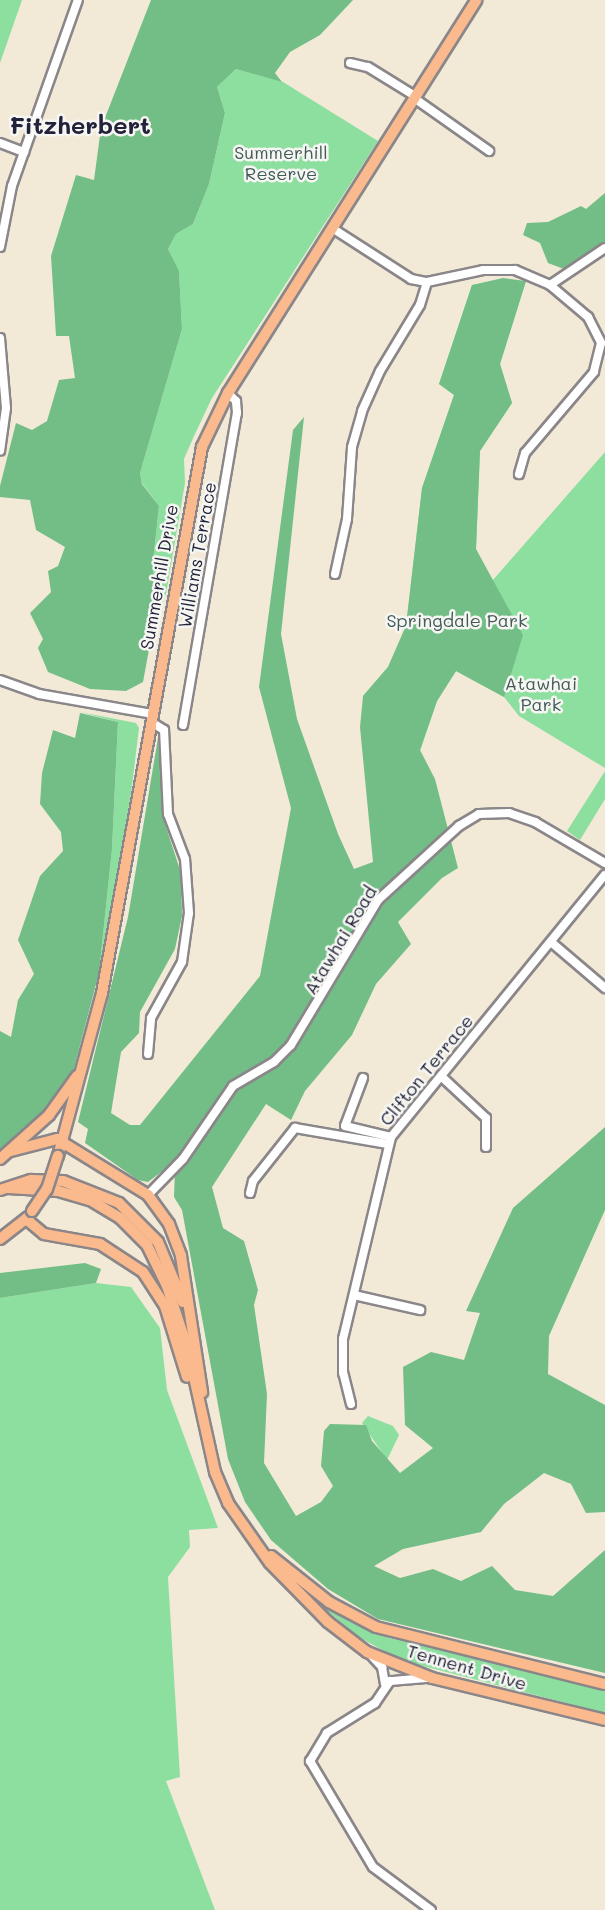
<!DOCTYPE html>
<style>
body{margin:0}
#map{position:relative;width:605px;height:1910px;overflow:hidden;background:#f2ead7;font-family:Mali,sans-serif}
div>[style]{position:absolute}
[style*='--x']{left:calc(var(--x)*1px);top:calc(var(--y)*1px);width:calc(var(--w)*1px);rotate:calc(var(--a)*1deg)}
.green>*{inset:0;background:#8ddfa0}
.forest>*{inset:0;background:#72be86}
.roads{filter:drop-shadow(2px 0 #8a8689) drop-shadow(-2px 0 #8a8689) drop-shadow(0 2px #8a8689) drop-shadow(0 -2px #8a8689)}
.minor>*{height:8px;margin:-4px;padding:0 4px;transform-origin:4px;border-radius:4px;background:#fff}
.major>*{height:10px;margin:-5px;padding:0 5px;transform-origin:5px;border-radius:5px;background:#fbba8d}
.bridges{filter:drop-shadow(2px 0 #8a8689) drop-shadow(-2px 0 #8a8689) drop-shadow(0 2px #8a8689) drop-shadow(0 -2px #8a8689)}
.major-bridge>*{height:10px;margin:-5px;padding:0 5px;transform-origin:5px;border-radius:5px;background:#fbba8d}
span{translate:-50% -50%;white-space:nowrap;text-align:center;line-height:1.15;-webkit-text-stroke:5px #f6f6f2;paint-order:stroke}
.park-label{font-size:18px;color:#425b59}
.street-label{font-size:18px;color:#22223b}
.district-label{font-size:24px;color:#22223b;font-weight:700}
</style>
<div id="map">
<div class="green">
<div style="clip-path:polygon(0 0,22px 0,0 63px)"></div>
<div style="clip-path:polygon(236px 69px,283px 82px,378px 141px,212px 398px,194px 436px,184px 459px,185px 483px,166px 594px,153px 628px,153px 562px,159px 506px,142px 483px,140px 473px,182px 329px,179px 272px,168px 249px,176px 234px,193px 224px,209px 184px,225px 113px,217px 87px)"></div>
<div style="clip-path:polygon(526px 281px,500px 364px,512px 403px,480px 451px,476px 549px,492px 581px,605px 452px,605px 768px,519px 716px,504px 697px,456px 671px,437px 701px,420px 751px,363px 696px,388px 667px,406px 626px,422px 488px,454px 395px,439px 384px,472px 285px)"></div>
<div style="clip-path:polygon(80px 712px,136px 723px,139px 728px,131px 794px,99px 973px,112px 849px,118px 722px)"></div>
<div style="clip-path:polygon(605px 771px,605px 799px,580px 840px,567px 831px)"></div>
<div style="clip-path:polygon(96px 1283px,131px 1287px,160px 1328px,167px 1390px,218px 1528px,189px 1530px,190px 1547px,168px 1577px,180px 1777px,166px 1781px,215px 1910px,0 1910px,0 1298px)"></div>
<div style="clip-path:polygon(368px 1416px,393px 1426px,399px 1435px,387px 1460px,362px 1423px)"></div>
<div style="clip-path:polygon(302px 1590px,347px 1620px,389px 1638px,605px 1687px,605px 1713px,400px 1660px,359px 1637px)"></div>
</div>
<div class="forest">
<div style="clip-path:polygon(151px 0,353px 0,320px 35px,290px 52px,275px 73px,282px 82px,236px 69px,217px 87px,225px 113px,209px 184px,193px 224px,176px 234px,168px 249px,179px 271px,182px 329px,140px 473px,142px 484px,159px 506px,153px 562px,153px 628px,143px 682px,126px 691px,90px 689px,48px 672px,38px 648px,43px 639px,30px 613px,51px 592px,48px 571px,58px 566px,65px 547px,36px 530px,30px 500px,0 497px,0 486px,16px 423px,32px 430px,47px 421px,59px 380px,75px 378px,69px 336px,56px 336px,51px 256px,76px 175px,94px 180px,101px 128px)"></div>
<div style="clip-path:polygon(605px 193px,605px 253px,586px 254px,564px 269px,548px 263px,540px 243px,523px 235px,527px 223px,548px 222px,581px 206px,586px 209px)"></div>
<div style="clip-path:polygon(503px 278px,526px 281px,500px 364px,512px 403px,480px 451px,476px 549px,523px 635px,504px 697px,456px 671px,437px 701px,420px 750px,435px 779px,458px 868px,442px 878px,398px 922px,411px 944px,376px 984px,352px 1035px,305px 1091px,291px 1120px,266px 1104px,212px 1187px,223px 1228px,244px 1241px,258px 1290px,254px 1305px,267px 1394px,264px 1463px,296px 1516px,321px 1502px,333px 1486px,321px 1466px,324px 1431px,330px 1424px,366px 1425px,372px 1441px,400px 1473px,433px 1448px,405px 1425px,403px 1367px,431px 1352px,464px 1360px,480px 1313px,466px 1311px,513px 1208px,605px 1127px,605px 1210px,549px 1336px,548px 1374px,605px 1405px,605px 1512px,586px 1513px,571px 1484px,544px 1473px,504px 1504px,481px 1532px,403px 1549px,374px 1566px,400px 1578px,433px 1569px,461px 1581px,492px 1566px,515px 1590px,553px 1596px,605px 1550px,605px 1673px,378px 1619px,328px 1589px,271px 1540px,245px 1502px,228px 1459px,182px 1210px,174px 1197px,175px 1169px,170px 1165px,148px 1182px,138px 1180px,85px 1143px,88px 1129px,78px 1122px,128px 917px,158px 738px,165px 824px,181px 873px,182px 916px,175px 949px,140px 1012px,139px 1033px,121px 1052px,111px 1113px,130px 1125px,140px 1125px,260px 976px,291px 808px,259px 687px,293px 430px,304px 417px,281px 634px,297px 719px,338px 834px,354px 869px,373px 862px,360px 727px,363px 696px,388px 667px,406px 626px,422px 488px,454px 395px,439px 384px,472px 285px)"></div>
<div style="clip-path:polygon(80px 713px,118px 722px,112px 849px,99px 973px,73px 1072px,40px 1117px,0 1151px,0 1031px,11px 1037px,18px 1000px,34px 974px,18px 940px,40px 876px,63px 851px,61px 832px,40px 804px,42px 773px,53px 730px,75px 738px)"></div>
<div style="clip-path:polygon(85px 1263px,101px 1269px,96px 1283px,0 1298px,0 1273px)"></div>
</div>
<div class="roads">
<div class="minor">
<div style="--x:350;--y:63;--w:18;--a:13"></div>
<div style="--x:368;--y:67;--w:55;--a:31.7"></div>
<div style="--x:414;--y:98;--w:92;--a:35.2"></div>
<div style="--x:0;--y:143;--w:26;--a:21"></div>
<div style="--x:332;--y:228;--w:94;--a:32.8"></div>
<div style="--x:411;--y:279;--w:16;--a:11"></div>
<div style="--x:427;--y:282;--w:57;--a:-12.1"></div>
<div style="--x:483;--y:270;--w:32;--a:0"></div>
<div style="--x:515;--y:270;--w:38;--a:23"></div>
<div style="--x:550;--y:285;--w:50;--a:40.1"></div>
<div style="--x:588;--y:317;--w:29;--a:63"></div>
<div style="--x:601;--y:343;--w:30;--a:104"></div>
<div style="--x:594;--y:372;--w:106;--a:130.4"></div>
<div style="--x:525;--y:453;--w:22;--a:106"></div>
<div style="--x:0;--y:247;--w:62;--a:-78.9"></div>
<div style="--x:12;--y:186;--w:197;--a:-70.5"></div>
<div style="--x:550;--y:285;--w:66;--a:-33.9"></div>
<div style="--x:0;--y:338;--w:70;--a:85.1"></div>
<div style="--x:6;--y:408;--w:43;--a:97.9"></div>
<div style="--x:335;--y:574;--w:56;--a:-77.7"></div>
<div style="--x:347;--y:519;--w:72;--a:-86"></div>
<div style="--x:352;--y:447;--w:37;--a:-74"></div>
<div style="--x:362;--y:411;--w:44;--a:-65.8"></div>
<div style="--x:380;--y:371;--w:77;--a:-58.8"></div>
<div style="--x:420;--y:305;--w:24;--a:-73"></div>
<div style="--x:0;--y:680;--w:41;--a:19.7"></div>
<div style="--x:39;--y:694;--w:116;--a:10"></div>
<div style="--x:183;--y:725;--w:317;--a:-80.2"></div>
<div style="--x:237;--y:413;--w:12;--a:-95"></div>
<div style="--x:236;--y:401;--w:11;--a:-135"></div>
<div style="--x:551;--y:942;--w:71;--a:40.4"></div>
<div style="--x:148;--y:1054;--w:36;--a:-85"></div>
<div style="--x:151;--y:1018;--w:64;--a:-61"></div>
<div style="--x:182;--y:962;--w:49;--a:-81.9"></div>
<div style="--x:189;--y:913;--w:54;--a:-94.2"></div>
<div style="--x:185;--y:859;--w:48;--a:-110.7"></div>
<div style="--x:168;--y:814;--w:84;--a:-92.7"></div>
<div style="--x:164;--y:730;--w:15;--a:-148"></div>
<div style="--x:442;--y:1077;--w:60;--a:43"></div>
<div style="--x:486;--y:1118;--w:29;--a:90"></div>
<div style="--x:363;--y:1078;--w:51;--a:110.6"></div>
<div style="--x:345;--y:1126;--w:47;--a:13.4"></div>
<div style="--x:250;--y:1193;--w:12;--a:-76"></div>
<div style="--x:253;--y:1181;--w:68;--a:-51.6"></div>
<div style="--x:295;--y:1128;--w:94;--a:9.8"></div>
<div style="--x:148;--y:1195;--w:50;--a:-45.8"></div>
<div style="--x:183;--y:1159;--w:88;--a:-55.6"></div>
<div style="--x:233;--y:1086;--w:48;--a:-30.3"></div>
<div style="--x:274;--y:1062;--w:24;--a:-45"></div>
<div style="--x:291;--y:1045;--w:169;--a:-59"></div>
<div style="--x:378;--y:900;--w:110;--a:-42.4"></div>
<div style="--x:459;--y:826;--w:23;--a:-31"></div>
<div style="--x:479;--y:814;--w:30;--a:-2"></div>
<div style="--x:509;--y:813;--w:28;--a:19"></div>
<div style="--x:535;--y:822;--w:81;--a:30.4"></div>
<div style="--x:354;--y:1295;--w:68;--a:12.8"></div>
<div style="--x:351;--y:1404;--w:32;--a:-104"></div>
<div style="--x:343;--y:1373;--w:34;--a:-90"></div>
<div style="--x:343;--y:1339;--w:208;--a:-76.6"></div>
<div style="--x:391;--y:1137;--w:338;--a:-50.8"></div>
<div style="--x:370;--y:1654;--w:18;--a:47"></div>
<div style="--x:382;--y:1667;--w:17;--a:80"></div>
<div style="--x:426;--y:1678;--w:36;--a:175"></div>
<div style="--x:390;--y:1681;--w:27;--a:124"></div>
<div style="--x:375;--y:1703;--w:57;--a:148"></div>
<div style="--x:327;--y:1733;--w:33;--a:121"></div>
<div style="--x:310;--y:1761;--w:123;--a:59.3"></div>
<div style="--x:373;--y:1867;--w:72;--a:36.6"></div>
</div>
<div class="major">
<div style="--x:11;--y:1151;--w:48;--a:-14.6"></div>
<div style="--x:57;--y:1139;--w:107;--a:31.6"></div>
<div style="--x:148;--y:1195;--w:36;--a:54"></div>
<div style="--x:169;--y:1224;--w:34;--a:69"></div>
<div style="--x:181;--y:1256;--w:138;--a:81.2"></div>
<div style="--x:58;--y:1156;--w:169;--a:-74.9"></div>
<div style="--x:102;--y:993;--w:555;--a:-79.62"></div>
<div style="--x:202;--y:447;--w:60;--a:-64.3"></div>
<div style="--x:228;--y:393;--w:465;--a:-57.7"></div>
<div style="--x:0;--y:1159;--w:66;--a:-41.9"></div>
<div style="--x:49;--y:1115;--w:48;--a:-54.3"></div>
<div style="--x:8;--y:1188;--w:50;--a:3.4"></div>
<div style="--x:58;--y:1191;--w:33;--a:16"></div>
<div style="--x:90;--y:1200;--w:35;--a:31"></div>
<div style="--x:120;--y:1218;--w:38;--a:45"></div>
<div style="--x:147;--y:1245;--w:46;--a:64"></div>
<div style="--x:167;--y:1286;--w:67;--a:71.8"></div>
<div style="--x:188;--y:1350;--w:125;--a:77.5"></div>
<div style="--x:215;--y:1472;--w:34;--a:67"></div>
<div style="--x:228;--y:1503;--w:73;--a:55"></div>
<div style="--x:270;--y:1563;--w:83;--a:45.5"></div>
<div style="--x:328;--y:1622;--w:49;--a:37.6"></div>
<div style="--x:367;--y:1652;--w:70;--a:21.8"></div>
<div style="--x:432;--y:1678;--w:178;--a:13.6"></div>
<div style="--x:0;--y:1190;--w:33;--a:-18"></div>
<div style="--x:31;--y:1180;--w:32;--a:2"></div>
<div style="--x:63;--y:1181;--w:60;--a:21.4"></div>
<div style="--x:119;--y:1203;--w:55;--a:45"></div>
<div style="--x:158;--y:1242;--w:65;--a:67.4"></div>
<div style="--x:26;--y:1219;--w:23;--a:40"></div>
<div style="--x:44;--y:1234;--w:57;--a:10.1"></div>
<div style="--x:100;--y:1244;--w:51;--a:33.1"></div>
<div style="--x:143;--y:1272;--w:40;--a:57.1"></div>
<div style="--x:165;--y:1306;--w:74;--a:72.8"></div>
<div style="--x:0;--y:1239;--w:37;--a:-38"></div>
<div style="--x:271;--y:1556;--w:74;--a:38.4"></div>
<div style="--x:329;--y:1602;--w:53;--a:28"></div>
<div style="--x:376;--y:1627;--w:236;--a:14"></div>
</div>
</div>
<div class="bridges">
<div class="major-bridge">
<div style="--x:32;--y:1211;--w:27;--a:-56"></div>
<div style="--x:47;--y:1189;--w:35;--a:-72"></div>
</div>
</div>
<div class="park-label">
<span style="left:281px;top:163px">Summerhill<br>Reserve</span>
<span style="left:457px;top:620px">Springdale Park</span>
<span style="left:541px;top:694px">Atawhai<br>Park</span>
</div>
<div class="street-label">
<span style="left:197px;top:555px;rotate:-80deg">Williams Terrace</span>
<span style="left:159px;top:577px;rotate:-80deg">Summerhill Drive</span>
<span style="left:340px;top:940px;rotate:-59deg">Atawhai Road</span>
<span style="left:426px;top:1070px;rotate:-51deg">Clifton Terrace</span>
<span style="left:467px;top:1667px;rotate:16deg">Tennent Drive</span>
</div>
<div class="district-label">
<span style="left:80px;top:125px">Fitzherbert</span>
</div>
</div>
